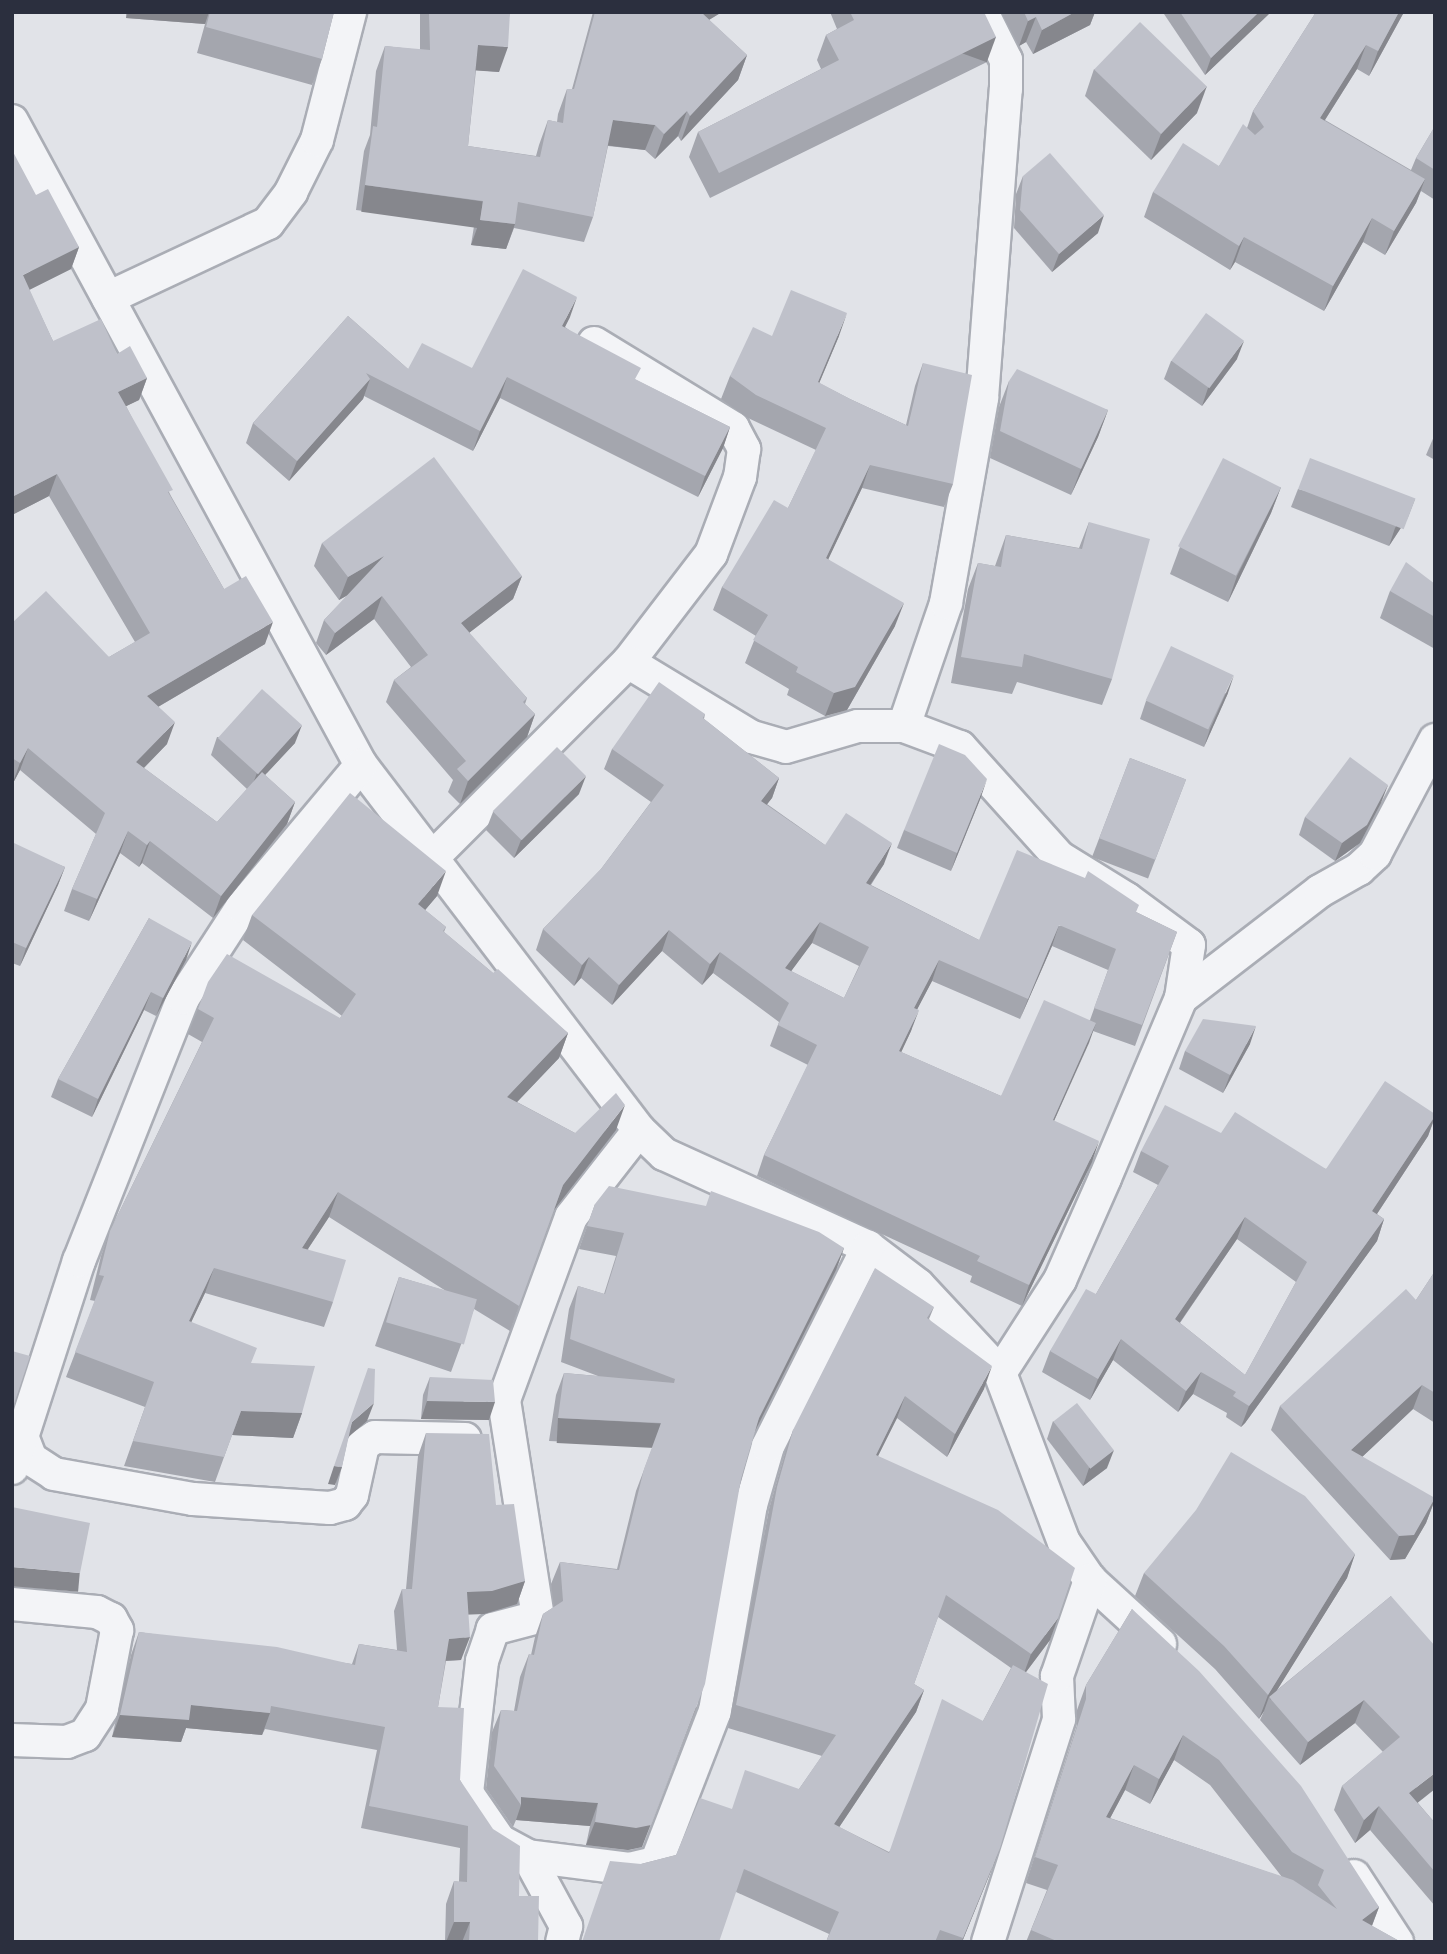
<!DOCTYPE html>
<style>
body{margin:0}
#map{position:relative;width:1447px;height:1954px;overflow:hidden;background:#e1e3e8;font-family:"Exo 2",sans-serif}
div>[style]{position:absolute}
[style*='--x']{left:calc(var(--x)*1px);top:calc(var(--y)*1px);width:calc(var(--w)*1px);rotate:calc(var(--a)*1deg)}
.roads{filter:drop-shadow(2px 0 #aaadb5) drop-shadow(-2px 0 #aaadb5) drop-shadow(0 2px #aaadb5) drop-shadow(0 -2px #aaadb5)}
.minor>*{height:32px;margin:-16px;padding:0 16px;transform-origin:16px;border-radius:16px;background:#f3f4f7}
.wall>*{inset:0;background:#a4a6ae;transform-origin:0 0}
.shaded-wall>*{inset:0;background:#86878d;transform-origin:0 0}
.building>*{inset:0;background:#bfc1ca;transform-origin:0 0}
span{translate:-50% -50%;white-space:nowrap;text-align:center;line-height:1.15;-webkit-text-stroke:5px #f0f2f6;paint-order:stroke}
.frame{position:absolute;inset:0;border:14px solid #2b2f3e;pointer-events:none}
</style>
<div id="map">
<div class="roads">
<div class="minor">
<div style="--x:12;--y:121;--w:732;--a:61.55"></div>
<div style="--x:361;--y:765;--w:459;--a:52.7"></div>
<div style="--x:639;--y:1130;--w:35;--a:44"></div>
<div style="--x:664;--y:1154;--w:224;--a:24.5"></div>
<div style="--x:868;--y:1247;--w:63;--a:37.2"></div>
<div style="--x:918;--y:1285;--w:120;--a:47"></div>
<div style="--x:1000;--y:1373;--w:181;--a:69.3"></div>
<div style="--x:1064;--y:1542;--w:46;--a:55.6"></div>
<div style="--x:1090;--y:1580;--w:95;--a:42.4"></div>
<div style="--x:108;--y:298;--w:177;--a:-25.1"></div>
<div style="--x:268;--y:223;--w:39;--a:-53"></div>
<div style="--x:291;--y:192;--w:58;--a:-63.4"></div>
<div style="--x:317;--y:140;--w:132;--a:-75.5"></div>
<div style="--x:594;--y:343;--w:163;--a:31.4"></div>
<div style="--x:733;--y:428;--w:24;--a:62"></div>
<div style="--x:744;--y:449;--w:28;--a:98"></div>
<div style="--x:740;--y:477;--w:82;--a:110.6"></div>
<div style="--x:711;--y:554;--w:136;--a:127.5"></div>
<div style="--x:904;--y:726;--w:130;--a:-71.1"></div>
<div style="--x:946;--y:603;--w:208;--a:-80"></div>
<div style="--x:982;--y:398;--w:310;--a:-85.6"></div>
<div style="--x:1006;--y:89;--w:29;--a:-90"></div>
<div style="--x:1006;--y:60;--w:54;--a:-116.6"></div>
<div style="--x:433;--y:857;--w:276;--a:-45"></div>
<div style="--x:628;--y:662;--w:145;--a:31.2"></div>
<div style="--x:752;--y:737;--w:35;--a:16"></div>
<div style="--x:786;--y:747;--w:75;--a:-16.3"></div>
<div style="--x:858;--y:726;--w:46;--a:0"></div>
<div style="--x:904;--y:726;--w:60;--a:20.6"></div>
<div style="--x:960;--y:747;--w:148;--a:48"></div>
<div style="--x:1059;--y:857;--w:80;--a:31.7"></div>
<div style="--x:1127;--y:899;--w:77;--a:36.6"></div>
<div style="--x:1189;--y:945;--w:54;--a:98.6"></div>
<div style="--x:1181;--y:998;--w:195;--a:112.9"></div>
<div style="--x:1105;--y:1178;--w:111;--a:113.8"></div>
<div style="--x:1060;--y:1280;--w:111;--a:122.8"></div>
<div style="--x:1181;--y:998;--w:175;--a:-37.6"></div>
<div style="--x:1320;--y:891;--w:45;--a:-29.4"></div>
<div style="--x:1359;--y:869;--w:22;--a:-43"></div>
<div style="--x:1375;--y:854;--w:129;--a:-62.2"></div>
<div style="--x:639;--y:1130;--w:110;--a:128"></div>
<div style="--x:571;--y:1217;--w:195;--a:110.1"></div>
<div style="--x:504;--y:1400;--w:220;--a:81.1"></div>
<div style="--x:538;--y:1617;--w:47;--a:165.1"></div>
<div style="--x:493;--y:1629;--w:34;--a:109"></div>
<div style="--x:482;--y:1661;--w:133;--a:96.5"></div>
<div style="--x:467;--y:1793;--w:58;--a:55.5"></div>
<div style="--x:500;--y:1841;--w:32;--a:28"></div>
<div style="--x:528;--y:1856;--w:102;--a:7.3"></div>
<div style="--x:629;--y:1869;--w:28;--a:-13"></div>
<div style="--x:656;--y:1863;--w:163;--a:-68.8"></div>
<div style="--x:715;--y:1711;--w:209;--a:-80.1"></div>
<div style="--x:751;--y:1505;--w:61;--a:-73.9"></div>
<div style="--x:768;--y:1446;--w:223;--a:-63.3"></div>
<div style="--x:22;--y:1436;--w:25;--a:69"></div>
<div style="--x:31;--y:1459;--w:27;--a:33"></div>
<div style="--x:54;--y:1474;--w:141;--a:10.2"></div>
<div style="--x:193;--y:1499;--w:137;--a:3.8"></div>
<div style="--x:330;--y:1508;--w:16;--a:-15"></div>
<div style="--x:345;--y:1504;--w:11;--a:-52"></div>
<div style="--x:352;--y:1495;--w:51;--a:-77.6"></div>
<div style="--x:363;--y:1445;--w:14;--a:-34"></div>
<div style="--x:375;--y:1437;--w:90;--a:1.3"></div>
<div style="--x:12;--y:1468;--w:218;--a:-72.1"></div>
<div style="--x:79;--y:1261;--w:283;--a:-68.4"></div>
<div style="--x:183;--y:998;--w:108;--a:-57"></div>
<div style="--x:242;--y:907;--w:185;--a:-50"></div>
<div style="--x:12;--y:1604;--w:85;--a:5.4"></div>
<div style="--x:97;--y:1612;--w:16;--a:27"></div>
<div style="--x:111;--y:1619;--w:13;--a:61"></div>
<div style="--x:117;--y:1630;--w:80;--a:100.8"></div>
<div style="--x:102;--y:1709;--w:31;--a:123"></div>
<div style="--x:85;--y:1735;--w:19;--a:159"></div>
<div style="--x:67;--y:1742;--w:55;--a:-177.9"></div>
<div style="--x:528;--y:1856;--w:80;--a:61.5"></div>
<div style="--x:566;--y:1926;--w:16;--a:104"></div>
<div style="--x:1354;--y:1876;--w:79;--a:56.9"></div>
<div style="--x:988;--y:1942;--w:234;--a:-72.3"></div>
<div style="--x:1059;--y:1719;--w:43;--a:-92.7"></div>
<div style="--x:1057;--y:1676;--w:102;--a:-71"></div>
</div>
</div>
<div class="wall">
<div style="clip-path:polygon(126px 12px,334px 12px,322px 59px,312px 85px,197px 53px,205px 24px,126px 18px)"></div>
<div style="clip-path:polygon(420px 12px,510px 12px,499px 72px,476px 70px,468px 146px,536px 156px,539px 145px,548px 120px,557px 122px,558px 114px,567px 89px,572px 89px,593px 12px,722px 12px,709px 20px,747px 55px,738px 80px,681px 141px,678px 136px,655px 159px,645px 150px,608px 146px,593px 217px,584px 242px,514px 228px,506px 249px,471px 245px,474px 226px,356px 210px,364px 151px,370px 135px,376px 71px,385px 46px,420px 50px)"></div>
<div style="clip-path:polygon(830px 12px,984px 12px,987px 62px,710px 198px,689px 157px,698px 132px,821px 69px,817px 60px,826px 35px,837px 29px)"></div>
<div style="clip-path:polygon(1001px 12px,1095px 12px,1090px 25px,1033px 54px,1026px 42px,1019px 46px)"></div>
<div style="clip-path:polygon(1165px 12px,1271px 12px,1205px 75px,1164px 14px)"></div>
<div style="clip-path:polygon(1316px 12px,1404px 12px,1369px 76px,1357px 69px,1325px 120px,1411px 170px,1416px 158px,1435px 126px,1435px 200px,1421px 191px,1416px 203px,1385px 255px,1363px 242px,1324px 311px,1235px 262px,1230px 270px,1144px 217px,1153px 192px,1219px 166px,1247px 128px,1253px 111px)"></div>
<div style="clip-path:polygon(1094px 69px,1197px 113px,1151px 160px,1085px 96px)"></div>
<div style="clip-path:polygon(1023px 176px,1098px 233px,1052px 272px,1014px 228px,1016px 194px)"></div>
<div style="clip-path:polygon(36px 195px,79px 247px,71px 269px,29px 290px,53px 341px,117px 354px,147px 378px,139px 400px,126px 406px,171px 496px,224px 589px,265px 644px,158px 707px,167px 744px,144px 768px,217px 822px,247px 789px,211px 755px,217px 737px,295px 743px,265px 775px,295px 802px,287px 824px,213px 918px,142px 863px,139px 867px,120px 853px,89px 921px,64px 911px,72px 889px,96px 834px,20px 770px,12px 785px,12px 623px,109px 657px,135px 642px,49px 496px,12px 515px)"></div>
<div style="clip-path:polygon(348px 316px,408px 369px,472px 368px,570px 317px,565px 327px,636px 380px,730px 427px,723px 448px,698px 497px,500px 398px,473px 451px,364px 396px,363px 399px,289px 481px,246px 443px,253px 423px)"></div>
<div style="clip-path:polygon(772px 336px,839px 336px,819px 383px,850px 399px,906px 425px,915px 386px,923px 363px,953px 484px,944px 507px,862px 488px,828px 559px,895px 626px,847px 710px,825px 716px,787px 695px,789px 689px,745px 663px,756px 636px,713px 610px,722px 587px,788px 508px,816px 450px,748px 418px,721px 399px,730px 376px)"></div>
<div style="clip-path:polygon(1237px 359px,1202px 406px,1164px 379px,1171px 361px)"></div>
<div style="clip-path:polygon(1009px 381px,1108px 410px,1098px 437px,1071px 495px,990px 458px,999px 407px)"></div>
<div style="clip-path:polygon(1435px 434px,1435px 460px,1426px 455px)"></div>
<div style="clip-path:polygon(1281px 487px,1271px 513px,1228px 602px,1170px 574px,1180px 547px)"></div>
<div style="clip-path:polygon(1298px 489px,1408px 517px,1389px 546px,1291px 507px)"></div>
<div style="clip-path:polygon(1089px 522px,1112px 679px,1102px 705px,1017px 682px,1012px 694px,951px 683px,968px 589px,978px 563px,995px 566px,1006px 535px,1079px 548px)"></div>
<div style="clip-path:polygon(322px 543px,522px 576px,513px 599px,469px 633px,527px 698px,525px 704px,535px 714px,527px 737px,460px 804px,448px 792px,453px 780px,386px 702px,394px 680px,411px 667px,374px 619px,326px 655px,316px 643px,324px 620px,348px 595px,339px 600px,314px 566px)"></div>
<div style="clip-path:polygon(1435px 584px,1435px 649px,1380px 618px,1390px 591px)"></div>
<div style="clip-path:polygon(1228px 693px,1204px 747px,1140px 719px,1146px 701px)"></div>
<div style="clip-path:polygon(evenodd,705px 714px,704px 719px,779px 778px,772px 798px,767px 804px,825px 845px,884px 864px,871px 885px,979px 940px,1136px 912px,1177px 932px,1135px 1046px,1093px 1031px,1054px 1121px,1092px 1162px,1022px 1306px,970px 1282px,972px 1276px,757px 1176px,764px 1155px,808px 1065px,770px 1046px,779px 1022px,713px 973px,702px 985px,662px 951px,612px 1005px,581px 978px,574px 986px,536px 950px,543px 929px,601px 869px,651px 802px,604px 769px,612px 749px,705px 714px,812px 943px,859px 966px,844px 998px,791px 971px,812px 943px,705px 714px,1052px 946px,1108px 970px,1090px 1020px,1001px 1096px,901px 1052px,911px 1031px,917px 1009px,932px 981px,1020px 1019px,1052px 946px)"></div>
<div style="left:1130px;top:758px;width:60px;height:106px;rotate:21deg"></div>
<div style="clip-path:polygon(579px 794px,514px 858px,486px 830px,493px 812px)"></div>
<div style="clip-path:polygon(981px 797px,951px 871px,897px 848px,904px 830px)"></div>
<div style="clip-path:polygon(1381px 803px,1360px 843px,1335px 861px,1299px 835px,1305px 817px)"></div>
<div style="clip-path:polygon(12px 846px,65px 867px,58px 885px,20px 966px,12px 963px)"></div>
<div style="clip-path:polygon(437px 896px,425px 910px,446px 927px,444px 932px,493px 973px,568px 1033px,559px 1058px,517px 1102px,575px 1133px,616px 1130px,554px 1210px,510px 1331px,474px 1309px,451px 1372px,375px 1346px,399px 1277px,446px 1291px,329px 1217px,308px 1249px,333px 1302px,324px 1327px,205px 1293px,191px 1322px,251px 1363px,302px 1413px,293px 1438px,232px 1435px,215px 1482px,124px 1466px,145px 1407px,66px 1377px,95px 1301px,90px 1300px,101px 1256px,110px 1231px,202px 1042px,188px 1034px,198px 1009px,340px 1018px,342px 1016px,243px 940px,252px 915px)"></div>
<div style="clip-path:polygon(149px 918px,186px 960px,156px 1016px,144px 1010px,92px 1117px,51px 1097px,58px 1079px)"></div>
<div style="clip-path:polygon(1250px 1044px,1223px 1093px,1179px 1069px,1185px 1051px)"></div>
<div style="clip-path:polygon(evenodd,1435px 1114px,1435px 1118px,1428px 1136px,1377px 1214px,1384px 1219px,1377px 1241px,1245px 1423px,1241px 1427px,1226px 1417px,1227px 1413px,1193px 1394px,1178px 1412px,1113px 1360px,1090px 1400px,1042px 1372px,1050px 1351px,1096px 1294px,1158px 1185px,1133px 1172px,1141px 1151px,1221px 1133px,1326px 1169px,1435px 1114px,1237px 1239px,1296px 1282px,1245px 1375px,1180px 1323px,1237px 1239px)"></div>
<div style="clip-path:polygon(595px 1204px,844px 1248px,836px 1270px,754px 1433px,642px 1847px,628px 1850px,586px 1845px,590px 1826px,516px 1820px,513px 1827px,486px 1788px,492px 1732px,501px 1710px,514px 1711px,520px 1677px,529px 1654px,531px 1655px,535px 1637px,543px 1614px,554px 1607px,551px 1584px,560px 1562px,617px 1569px,636px 1491px,653px 1446px,549px 1441px,556px 1395px,564px 1373px,598px 1376px,561px 1362px,569px 1309px,578px 1286px,604px 1294px,616px 1256px,579px 1249px)"></div>
<div style="clip-path:polygon(1435px 1271px,1435px 1423px,1413px 1409px,1362px 1457px,1435px 1500px,1426px 1523px,1405px 1559px,1390px 1560px,1271px 1430px,1280px 1406px,1416px 1300px)"></div>
<div style="clip-path:polygon(evenodd,934px 1307px,929px 1319px,984px 1389px,947px 1457px,897px 1418px,878px 1456px,1050px 1640px,1026px 1672px,991px 1871px,962px 1942px,826px 1942px,829px 1934px,736px 1892px,641px 1864px,676px 1855px,732px 1809px,799px 1789px,822px 1756px,728px 1728px,769px 1509px,785px 1453px,793px 1430px,934px 1307px,938px 1617px,1011px 1668px,983px 1721px,889px 1852px,839px 1827px,916px 1712px,924px 1690px,914px 1684px,938px 1617px)"></div>
<div style="clip-path:polygon(430px 1377px,489px 1420px,421px 1419px,423px 1395px)"></div>
<div style="clip-path:polygon(1053px 1421px,1107px 1468px,1083px 1486px,1047px 1439px)"></div>
<div style="clip-path:polygon(426px 1433px,496px 1505px,525px 1581px,517px 1604px,484px 1614px,468px 1614px,461px 1660px,446px 1661px,438px 1707px,460px 1780px,519px 1896px,538px 1942px,445px 1942px,446px 1904px,454px 1881px,459px 1882px,460px 1848px,361px 1828px,377px 1750px,265px 1729px,262px 1735px,186px 1728px,181px 1742px,112px 1737px,131px 1655px,139px 1632px,352px 1664px,359px 1644px,397px 1650px,394px 1611px,402px 1589px,406px 1589px,418px 1456px)"></div>
<div style="clip-path:polygon(1355px 1554px,1347px 1578px,1276px 1691px,1391px 1596px,1418px 1803px,1435px 1823px,1435px 1906px,1370px 1830px,1355px 1843px,1334px 1810px,1342px 1786px,1383px 1752px,1355px 1723px,1300px 1765px,1260px 1720px,1264px 1711px,1259px 1719px,1215px 1669px,1135px 1596px,1144px 1573px)"></div>
<div style="clip-path:polygon(evenodd,1132px 1609px,1379px 1907px,1372px 1926px,1401px 1942px,1026px 1942px,1047px 1890px,1026px 1883px,1077px 1725px,1077px 1710px,1086px 1685px,1132px 1609px,1174px 1760px,1210px 1785px,1282px 1877px,1110px 1818px,1125px 1790px,1150px 1804px,1174px 1760px)"></div>
</div>
<div class="shaded-wall">
<div style="clip-path:polygon(128px 12px,209px 12px,205px 24px,126px 18px)"></div>
<div style="clip-path:polygon(694px 12px,722px 12px,687px 33px)"></div>
<div style="clip-path:polygon(1075px 12px,1095px 12px,1090px 25px,1033px 54px,1042px 30px)"></div>
<div style="clip-path:polygon(1259px 12px,1271px 12px,1205px 75px,1211px 58px)"></div>
<div style="clip-path:polygon(1399px 12px,1404px 12px,1369px 76px,1378px 51px)"></div>
<div style="clip-path:polygon(1036px 17px,1026px 42px,1019px 46px,1028px 21px)"></div>
<div style="left:996px;top:37px;width:27px;height:309px;rotate:110deg"></div>
<div style="clip-path:polygon(478px 45px,508px 47px,499px 72px,469px 70px)"></div>
<div style="clip-path:polygon(1366px 45px,1357px 69px,1311px 142px,1320px 118px)"></div>
<div style="clip-path:polygon(747px 55px,738px 80px,681px 141px,690px 116px)"></div>
<div style="clip-path:polygon(1207px 86px,1197px 113px,1151px 160px,1161px 134px)"></div>
<div style="clip-path:polygon(687px 111px,678px 136px,655px 159px,664px 134px)"></div>
<div style="clip-path:polygon(613px 120px,655px 125px,645px 150px,604px 145px)"></div>
<div style="clip-path:polygon(1425px 179px,1416px 203px,1385px 255px,1394px 231px)"></div>
<div style="left:365px;top:185px;width:119px;height:27px;rotate:8deg"></div>
<div style="clip-path:polygon(1104px 215px,1098px 233px,1052px 272px,1059px 254px)"></div>
<div style="clip-path:polygon(1372px 218px,1363px 242px,1324px 311px,1333px 286px)"></div>
<div style="clip-path:polygon(480px 220px,515px 224px,506px 249px,471px 245px)"></div>
<div style="clip-path:polygon(1244px 237px,1235px 262px,1230px 270px,1239px 246px)"></div>
<div style="clip-path:polygon(79px 247px,71px 269px,15px 297px,23px 275px)"></div>
<div style="clip-path:polygon(577px 297px,570px 317px,555px 346px,562px 326px)"></div>
<div style="clip-path:polygon(847px 313px,839px 336px,810px 405px,818px 382px)"></div>
<div style="clip-path:polygon(1244px 341px,1237px 359px,1202px 406px,1208px 388px)"></div>
<div style="clip-path:polygon(507px 377px,500px 398px,473px 451px,480px 431px)"></div>
<div style="clip-path:polygon(147px 378px,139px 400px,110px 414px,118px 392px)"></div>
<div style="clip-path:polygon(370px 379px,363px 399px,289px 481px,297px 461px)"></div>
<div style="clip-path:polygon(1108px 410px,1098px 437px,1071px 495px,1081px 469px)"></div>
<div style="clip-path:polygon(730px 427px,723px 448px,698px 497px,705px 476px)"></div>
<div style="clip-path:polygon(870px 465px,862px 488px,818px 581px,826px 558px)"></div>
<div style="clip-path:polygon(57px 474px,49px 496px,12px 515px,12px 497px)"></div>
<div style="clip-path:polygon(1281px 487px,1271px 513px,1228px 602px,1237px 576px)"></div>
<div style="clip-path:polygon(1415px 499px,1408px 517px,1389px 546px,1395px 528px)"></div>
<div style="clip-path:polygon(384px 556px,376px 579px,339px 600px,348px 577px)"></div>
<div style="clip-path:polygon(522px 576px,513px 599px,452px 646px,461px 623px)"></div>
<div style="clip-path:polygon(382px 596px,374px 619px,326px 655px,335px 633px)"></div>
<div style="clip-path:polygon(904px 603px,895px 626px,847px 710px,825px 716px,834px 693px)"></div>
<div style="clip-path:polygon(273px 622px,265px 644px,139px 718px,147px 696px)"></div>
<div style="clip-path:polygon(1234px 675px,1228px 693px,1204px 747px,1210px 729px)"></div>
<div style="clip-path:polygon(535px 714px,527px 737px,460px 804px,468px 781px)"></div>
<div style="clip-path:polygon(175px 722px,167px 744px,128px 784px,136px 762px)"></div>
<div style="clip-path:polygon(302px 725px,295px 743px,250px 791px,257px 773px)"></div>
<div style="clip-path:polygon(28px 748px,20px 770px,12px 785px,20px 763px)"></div>
<div style="clip-path:polygon(586px 776px,579px 794px,514px 858px,521px 840px)"></div>
<div style="clip-path:polygon(779px 778px,772px 798px,754px 821px,761px 801px)"></div>
<div style="clip-path:polygon(987px 779px,981px 797px,951px 871px,957px 853px)"></div>
<div style="clip-path:polygon(1388px 785px,1381px 803px,1360px 843px,1335px 861px,1342px 843px)"></div>
<div style="clip-path:polygon(295px 802px,287px 824px,213px 918px,221px 896px)"></div>
<div style="clip-path:polygon(128px 831px,120px 853px,89px 921px,97px 899px)"></div>
<div style="clip-path:polygon(150px 841px,142px 863px,139px 867px,147px 845px)"></div>
<div style="clip-path:polygon(892px 843px,884px 864px,858px 903px,866px 883px)"></div>
<div style="clip-path:polygon(65px 867px,58px 885px,20px 966px,26px 948px)"></div>
<div style="clip-path:polygon(446px 871px,437px 896px,409px 929px,418px 904px)"></div>
<div style="clip-path:polygon(820px 922px,812px 943px,778px 989px,785px 968px)"></div>
<div style="clip-path:polygon(1059px 925px,1052px 946px,1020px 1019px,1028px 999px)"></div>
<div style="clip-path:polygon(669px 930px,662px 951px,612px 1005px,619px 985px)"></div>
<div style="clip-path:polygon(192px 942px,186px 960px,156px 1016px,163px 998px)"></div>
<div style="clip-path:polygon(720px 952px,713px 973px,702px 985px,710px 964px)"></div>
<div style="clip-path:polygon(589px 957px,581px 978px,574px 986px,582px 965px)"></div>
<div style="clip-path:polygon(939px 960px,932px 981px,907px 1029px,914px 1008px)"></div>
<div style="clip-path:polygon(151px 992px,144px 1010px,92px 1117px,98px 1099px)"></div>
<div style="clip-path:polygon(919px 1010px,911px 1031px,892px 1072px,899px 1051px)"></div>
<div style="clip-path:polygon(1096px 1023px,1089px 1043px,1045px 1141px,1053px 1120px)"></div>
<div style="clip-path:polygon(1256px 1026px,1250px 1044px,1223px 1093px,1230px 1075px)"></div>
<div style="clip-path:polygon(568px 1033px,559px 1058px,498px 1122px,507px 1097px)"></div>
<div style="clip-path:polygon(625px 1105px,616px 1130px,554px 1210px,510px 1331px,563px 1185px)"></div>
<div style="clip-path:polygon(1435px 1116px,1428px 1136px,1365px 1232px,1372px 1211px)"></div>
<div style="clip-path:polygon(1099px 1141px,1092px 1162px,1022px 1306px,1029px 1285px)"></div>
<div style="clip-path:polygon(338px 1192px,329px 1217px,292px 1273px,302px 1248px)"></div>
<div style="clip-path:polygon(1245px 1217px,1237px 1239px,1167px 1341px,1175px 1319px)"></div>
<div style="clip-path:polygon(1384px 1219px,1377px 1241px,1245px 1423px,1241px 1427px,1249px 1406px)"></div>
<div style="clip-path:polygon(844px 1248px,836px 1270px,750px 1441px,759px 1418px)"></div>
<div style="clip-path:polygon(214px 1268px,205px 1293px,180px 1346px,189px 1321px)"></div>
<div style="clip-path:polygon(1121px 1339px,1113px 1360px,1090px 1400px,1098px 1379px)"></div>
<div style="clip-path:polygon(992px 1366px,984px 1389px,947px 1457px,955px 1434px)"></div>
<div style="clip-path:polygon(1201px 1372px,1193px 1394px,1178px 1412px,1186px 1391px)"></div>
<div style="clip-path:polygon(1422px 1385px,1413px 1409px,1343px 1475px,1351px 1450px)"></div>
<div style="clip-path:polygon(905px 1396px,897px 1418px,867px 1478px,876px 1455px)"></div>
<div style="clip-path:polygon(427px 1401px,495px 1402px,489px 1420px,421px 1419px)"></div>
<div style="clip-path:polygon(374px 1403px,367px 1421px,345px 1440px,352px 1422px)"></div>
<div style="clip-path:polygon(241px 1411px,302px 1413px,293px 1438px,232px 1435px)"></div>
<div style="left:558px;top:1418px;width:103px;height:25px;rotate:3deg"></div>
<div style="clip-path:polygon(1114px 1450px,1107px 1468px,1083px 1486px,1089px 1468px)"></div>
<div style="clip-path:polygon(334px 1466px,342px 1467px,335px 1485px,328px 1484px)"></div>
<div style="clip-path:polygon(1435px 1499px,1426px 1523px,1405px 1559px,1390px 1560px,1399px 1536px)"></div>
<div style="clip-path:polygon(1355px 1554px,1347px 1578px,1271px 1700px,1269px 1697px,1264px 1711px,1259px 1719px,1268px 1695px)"></div>
<div style="left:12px;top:1567px;width:68px;height:19px;rotate:5deg"></div>
<div style="clip-path:polygon(525px 1581px,517px 1604px,484px 1614px,458px 1615px,467px 1592px)"></div>
<div style="clip-path:polygon(1058px 1618px,1050px 1640px,1023px 1676px,1031px 1654px)"></div>
<div style="clip-path:polygon(470px 1637px,461px 1660px,441px 1661px,449px 1639px)"></div>
<div style="clip-path:polygon(924px 1690px,916px 1712px,826px 1847px,834px 1824px)"></div>
<div style="clip-path:polygon(1364px 1700px,1355px 1723px,1300px 1765px,1308px 1742px)"></div>
<div style="clip-path:polygon(191px 1705px,270px 1713px,262px 1735px,186px 1728px,181px 1742px,112px 1737px,120px 1715px)"></div>
<div style="clip-path:polygon(697px 1706px,642px 1847px,628px 1850px,586px 1845px,595px 1822px)"></div>
<div style="clip-path:polygon(1183px 1735px,1174px 1760px,1150px 1804px,1159px 1779px)"></div>
<div style="clip-path:polygon(1134px 1765px,1125px 1790px,1097px 1843px,1106px 1817px)"></div>
<div style="clip-path:polygon(1435px 1773px,1435px 1789px,1401px 1816px,1409px 1793px)"></div>
<div style="clip-path:polygon(521px 1797px,598px 1803px,590px 1826px,516px 1820px,521px 1805px)"></div>
<div style="clip-path:polygon(1379px 1806px,1370px 1830px,1355px 1843px,1364px 1820px)"></div>
<div style="clip-path:polygon(1000px 1848px,991px 1871px,962px 1942px,963px 1938px)"></div>
<div style="clip-path:polygon(1379px 1907px,1369px 1933px,1362px 1920px)"></div>
<div style="clip-path:polygon(454px 1922px,470px 1922px,462px 1942px,446px 1942px)"></div>
</div>
<div class="building">
<div style="clip-path:polygon(210px 12px,334px 12px,322px 59px,206px 27px)"></div>
<div style="clip-path:polygon(429px 12px,510px 12px,508px 47px,478px 45px,468px 146px,540px 157px,548px 120px,563px 123px,567px 89px,574px 89px,595px 12px,701px 12px,747px 55px,690px 116px,687px 111px,664px 134px,655px 125px,613px 120px,593px 217px,518px 202px,515px 224px,480px 220px,483px 201px,365px 185px,373px 126px,377px 127px,385px 46px,430px 50px)"></div>
<div style="clip-path:polygon(850px 12px,984px 12px,996px 37px,719px 173px,698px 132px,839px 60px,826px 35px,854px 20px)"></div>
<div style="clip-path:polygon(1024px 12px,1075px 12px,1042px 30px,1036px 17px,1028px 21px)"></div>
<div style="clip-path:polygon(1180px 12px,1259px 12px,1211px 58px)"></div>
<div style="clip-path:polygon(1316px 12px,1399px 12px,1378px 51px,1366px 45px,1320px 118px,1425px 179px,1394px 231px,1372px 218px,1333px 286px,1244px 237px,1239px 246px,1153px 192px,1183px 143px,1219px 166px,1243px 124px,1255px 135px,1264px 127px,1253px 111px)"></div>
<div style="left:1140px;top:22px;width:93px;height:66px;rotate:44deg"></div>
<div style="clip-path:polygon(1435px 126px,1435px 170px,1416px 158px)"></div>
<div style="clip-path:polygon(12px 150px,36px 195px,48px 189px,79px 247px,23px 275px,53px 341px,101px 319px,117px 354px,130px 346px,147px 378px,118px 392px,173px 490px,168px 492px,224px 589px,246px 576px,273px 622px,147px 696px,175px 722px,136px 762px,217px 822px,262px 772px,295px 802px,221px 896px,150px 841px,147px 845px,128px 831px,97px 899px,72px 889px,105px 813px,28px 748px,20px 763px,12px 758px,12px 623px,46px 591px,109px 657px,150px 633px,57px 474px,12px 497px)"></div>
<div style="clip-path:polygon(1050px 153px,1104px 215px,1059px 254px,1020px 210px,1023px 176px)"></div>
<div style="clip-path:polygon(523px 269px,577px 297px,562px 326px,641px 368px,635px 379px,730px 427px,705px 476px,507px 377px,480px 431px,366px 373px,370px 379px,297px 461px,253px 423px,348px 316px,408px 369px,422px 343px,472px 368px)"></div>
<div style="clip-path:polygon(791px 290px,847px 313px,818px 382px,850px 399px,908px 426px,923px 363px,972px 375px,953px 484px,870px 465px,826px 558px,904px 603px,855px 687px,834px 693px,796px 672px,798px 667px,753px 640px,768px 615px,722px 587px,774px 500px,788px 508px,826px 428px,756px 395px,730px 376px,753px 327px,772px 336px)"></div>
<div style="left:1206px;top:313px;width:47px;height:59px;rotate:36deg"></div>
<div style="clip-path:polygon(1017px 369px,1108px 410px,1081px 469px,1000px 431px,1009px 381px)"></div>
<div style="clip-path:polygon(434px 457px,522px 576px,461px 623px,527px 698px,523px 702px,535px 714px,468px 781px,457px 769px,466px 761px,394px 680px,428px 655px,382px 596px,335px 633px,324px 620px,384px 556px,348px 577px,322px 543px)"></div>
<div style="left:1223px;top:458px;width:65px;height:99px;rotate:27deg"></div>
<div style="left:1310px;top:458px;width:113px;height:33px;rotate:21deg"></div>
<div style="clip-path:polygon(1089px 522px,1150px 539px,1112px 679px,1024px 654px,1022px 667px,961px 657px,978px 563px,1001px 567px,1006px 535px,1082px 549px)"></div>
<div style="clip-path:polygon(1406px 562px,1435px 584px,1435px 617px,1390px 591px)"></div>
<div style="left:1171px;top:646px;width:69px;height:60px;rotate:25deg"></div>
<div style="clip-path:polygon(evenodd,659px 682px,705px 714px,703px 718px,779px 778px,761px 801px,825px 845px,846px 813px,892px 843px,866px 883px,979px 940px,1017px 850px,1085px 878px,1088px 871px,1139px 905px,1136px 912px,1177px 932px,1142px 1025px,1094px 1008px,1116px 949px,1059px 925px,1028px 999px,939px 960px,914px 1008px,919px 1010px,899px 1051px,1001px 1096px,1044px 1000px,1096px 1023px,1053px 1120px,1099px 1141px,1029px 1285px,977px 1261px,980px 1256px,764px 1155px,817px 1045px,778px 1025px,789px 1003px,720px 952px,710px 964px,669px 930px,619px 985px,589px 957px,582px 965px,543px 929px,601px 869px,664px 785px,612px 749px,659px 682px,820px 922px,869px 947px,844px 998px,785px 968px,820px 922px)"></div>
<div style="left:262px;top:689px;width:54px;height:66px;rotate:42deg"></div>
<div style="clip-path:polygon(939px 744px,965px 755px,987px 779px,957px 853px,904px 830px)"></div>
<div style="left:557px;top:747px;width:41px;height:91px;rotate:45deg"></div>
<div style="clip-path:polygon(1350px 757px,1388px 785px,1367px 825px,1342px 843px,1305px 817px)"></div>
<div style="left:1130px;top:758px;width:60px;height:86px;rotate:21deg"></div>
<div style="clip-path:polygon(350px 793px,446px 871px,418px 904px,446px 927px,443px 931px,493px 973px,498px 969px,568px 1033px,507px 1097px,575px 1133px,616px 1093px,625px 1105px,563px 1185px,519px 1306px,338px 1192px,302px 1248px,346px 1260px,333px 1302px,214px 1268px,189px 1321px,257px 1348px,251px 1363px,315px 1366px,302px 1413px,241px 1411px,224px 1457px,133px 1441px,154px 1382px,75px 1352px,104px 1276px,99px 1275px,110px 1231px,214px 1018px,198px 1009px,208px 982px,227px 954px,340px 1018px,356px 994px,252px 915px)"></div>
<div style="clip-path:polygon(14px 843px,65px 867px,26px 948px,12px 942px,12px 846px)"></div>
<div style="clip-path:polygon(149px 918px,192px 942px,163px 998px,151px 992px,98px 1099px,58px 1079px)"></div>
<div style="clip-path:polygon(1203px 1019px,1256px 1026px,1230px 1075px,1185px 1051px)"></div>
<div style="clip-path:polygon(evenodd,1385px 1081px,1435px 1114px,1435px 1116px,1372px 1211px,1384px 1219px,1253px 1401px,1249px 1406px,1233px 1396px,1236px 1392px,1201px 1372px,1186px 1391px,1121px 1339px,1098px 1379px,1050px 1351px,1086px 1289px,1096px 1294px,1169px 1166px,1141px 1151px,1165px 1105px,1221px 1133px,1235px 1112px,1326px 1169px,1385px 1081px,1245px 1217px,1307px 1262px,1245px 1375px,1175px 1319px,1245px 1217px)"></div>
<div style="clip-path:polygon(609px 1186px,706px 1206px,711px 1191px,819px 1232px,844px 1248px,759px 1418px,741px 1479px,705px 1684px,651px 1825px,636px 1828px,595px 1822px,598px 1803px,521px 1797px,521px 1805px,494px 1766px,501px 1710px,517px 1711px,529px 1654px,534px 1655px,543px 1614px,563px 1601px,560px 1562px,619px 1570px,644px 1469px,661px 1423px,558px 1418px,564px 1373px,674px 1383px,675px 1379px,570px 1339px,578px 1286px,605px 1294px,624px 1233px,587px 1226px,595px 1204px)"></div>
<div style="clip-path:polygon(875px 1268px,934px 1307px,927px 1318px,992px 1366px,955px 1434px,905px 1396px,876px 1455px,998px 1510px,1075px 1568px,1058px 1618px,1031px 1654px,946px 1595px,914px 1684px,924px 1690px,834px 1824px,889px 1853px,942px 1699px,983px 1721px,1013px 1665px,1048px 1684px,1000px 1848px,963px 1938px,940px 1930px,935px 1942px,826px 1942px,839px 1912px,744px 1869px,719px 1942px,582px 1942px,610px 1861px,641px 1864px,676px 1855px,700px 1798px,732px 1809px,745px 1770px,799px 1789px,836px 1735px,736px 1705px,777px 1487px,793px 1430px)"></div>
<div style="clip-path:polygon(1435px 1271px,1435px 1393px,1422px 1385px,1351px 1450px,1435px 1498px,1414px 1535px,1399px 1536px,1280px 1406px,1406px 1289px,1416px 1300px)"></div>
<div style="left:399px;top:1277px;width:81px;height:47px;rotate:16deg"></div>
<div style="clip-path:polygon(12px 1351px,30px 1356px,12px 1410px)"></div>
<div style="clip-path:polygon(368px 1368px,375px 1369px,374px 1403px,352px 1422px,342px 1467px,334px 1466px)"></div>
<div style="clip-path:polygon(430px 1377px,493px 1380px,495px 1402px,427px 1401px)"></div>
<div style="left:1077px;top:1403px;width:60px;height:30px;rotate:52deg"></div>
<div style="clip-path:polygon(426px 1433px,489px 1434px,496px 1505px,514px 1504px,525px 1581px,492px 1591px,467px 1592px,470px 1637px,449px 1639px,438px 1707px,464px 1708px,460px 1780px,493px 1829px,520px 1846px,519px 1896px,539px 1896px,538px 1942px,469px 1942px,470px 1922px,454px 1922px,454px 1881px,467px 1882px,468px 1826px,369px 1806px,385px 1727px,271px 1706px,270px 1713px,191px 1705px,189px 1720px,120px 1715px,139px 1632px,277px 1647px,355px 1665px,359px 1644px,407px 1652px,402px 1589px,412px 1589px)"></div>
<div style="clip-path:polygon(1231px 1452px,1305px 1496px,1355px 1554px,1268px 1695px,1224px 1646px,1144px 1573px,1196px 1510px)"></div>
<div style="clip-path:polygon(12px 1507px,90px 1523px,80px 1573px,12px 1567px)"></div>
<div style="clip-path:polygon(1391px 1596px,1435px 1646px,1435px 1773px,1409px 1793px,1435px 1823px,1435px 1872px,1379px 1806px,1364px 1820px,1342px 1786px,1400px 1737px,1364px 1700px,1308px 1742px,1269px 1697px)"></div>
<div style="clip-path:polygon(evenodd,1132px 1609px,1199px 1671px,1301px 1786px,1379px 1907px,1362px 1920px,1401px 1942px,1059px 1942px,1031px 1930px,1058px 1865px,1035px 1857px,1086px 1699px,1086px 1685px,1132px 1609px,1183px 1735px,1219px 1760px,1292px 1852px,1324px 1870px,1318px 1885px,1337px 1909px,1293px 1880px,1106px 1817px,1134px 1765px,1159px 1779px,1183px 1735px)"></div>
</div>
<div class="frame"></div>
</div>
